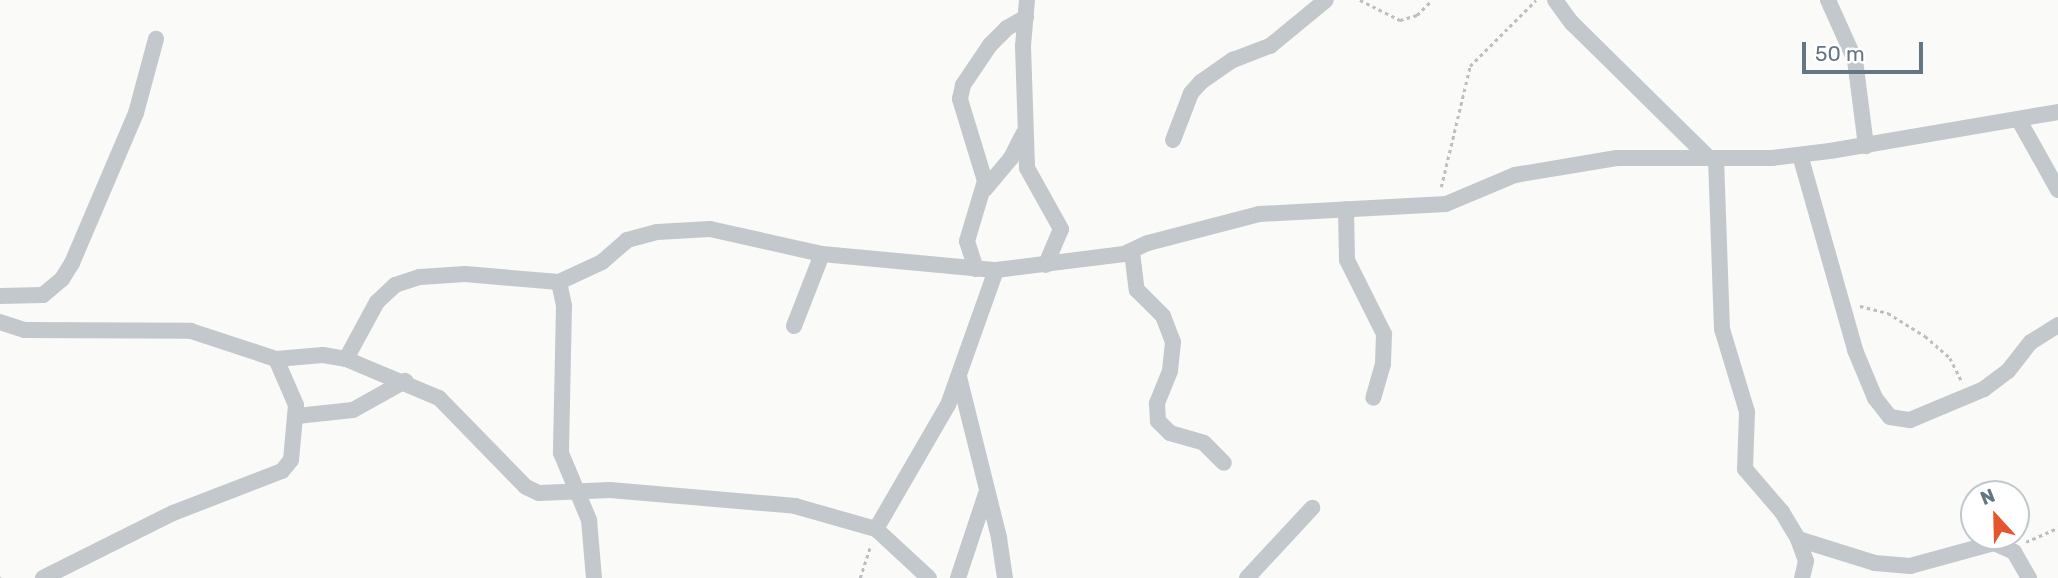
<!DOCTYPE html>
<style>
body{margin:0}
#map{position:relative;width:2058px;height:578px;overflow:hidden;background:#fafaf8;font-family:Rubik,sans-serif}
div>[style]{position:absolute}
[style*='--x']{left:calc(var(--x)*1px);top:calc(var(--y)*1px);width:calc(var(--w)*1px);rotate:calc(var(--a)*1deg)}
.path>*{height:2.5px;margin-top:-1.25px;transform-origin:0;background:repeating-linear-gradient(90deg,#bbbfc2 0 3.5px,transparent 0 7px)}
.minor>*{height:16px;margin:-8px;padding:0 8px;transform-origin:8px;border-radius:8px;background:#c3c8cc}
span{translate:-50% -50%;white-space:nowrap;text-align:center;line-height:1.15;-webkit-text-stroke:7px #fff;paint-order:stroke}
.north{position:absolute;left:1960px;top:480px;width:70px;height:70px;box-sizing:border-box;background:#fff;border:2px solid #c1c8cd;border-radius:50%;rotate:338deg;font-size:19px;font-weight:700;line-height:28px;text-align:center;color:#657683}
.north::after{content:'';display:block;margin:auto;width:24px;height:32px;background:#e4572e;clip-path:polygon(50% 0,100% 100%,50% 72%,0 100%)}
.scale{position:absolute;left:1802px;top:42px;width:121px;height:32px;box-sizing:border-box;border:4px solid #657683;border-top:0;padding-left:9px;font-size:21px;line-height:24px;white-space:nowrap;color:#657683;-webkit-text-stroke:5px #fff;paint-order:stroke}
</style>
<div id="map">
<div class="path">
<div style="--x:1360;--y:0;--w:45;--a:26.6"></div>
<div style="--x:1400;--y:20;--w:18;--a:-16"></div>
<div style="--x:1417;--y:15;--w:21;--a:-45"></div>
<div style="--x:1441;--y:187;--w:124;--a:-76.5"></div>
<div style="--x:1470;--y:66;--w:93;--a:-45"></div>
<div style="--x:1860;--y:306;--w:29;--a:14"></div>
<div style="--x:1888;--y:313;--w:44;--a:31.9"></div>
<div style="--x:1925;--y:336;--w:33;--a:41"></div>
<div style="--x:1950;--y:358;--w:28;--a:63"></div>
<div style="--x:2026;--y:542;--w:35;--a:-24"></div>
<div style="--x:0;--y:577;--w:1;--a:45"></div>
<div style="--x:860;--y:578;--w:35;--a:-72"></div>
</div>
<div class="minor">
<div style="--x:1027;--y:0;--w:46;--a:95"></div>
<div style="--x:1023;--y:46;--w:122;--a:88.1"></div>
<div style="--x:1027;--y:168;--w:70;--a:60.9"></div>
<div style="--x:1061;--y:229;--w:39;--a:113"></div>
<div style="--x:1555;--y:0;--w:29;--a:54"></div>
<div style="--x:1572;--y:23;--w:192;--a:44.6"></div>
<div style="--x:1709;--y:158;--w:63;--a:0"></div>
<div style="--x:1772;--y:158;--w:58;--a:-6.9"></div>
<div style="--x:1830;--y:151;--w:231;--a:-9.7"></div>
<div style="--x:1828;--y:0;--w:66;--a:65.8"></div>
<div style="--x:1855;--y:60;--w:87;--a:82.7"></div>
<div style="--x:2020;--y:122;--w:78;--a:60.8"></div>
<div style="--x:1173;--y:140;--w:50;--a:-69"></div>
<div style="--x:1191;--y:93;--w:15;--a:-48"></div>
<div style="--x:1201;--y:82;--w:39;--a:-35"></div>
<div style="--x:1233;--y:60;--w:40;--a:-21"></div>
<div style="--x:1270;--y:46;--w:72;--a:-39.4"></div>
<div style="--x:1800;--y:155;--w:203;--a:74.2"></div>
<div style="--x:1855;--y:350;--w:52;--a:67.4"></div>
<div style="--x:1875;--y:398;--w:24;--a:52"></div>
<div style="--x:1890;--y:417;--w:20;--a:9"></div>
<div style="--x:1910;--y:420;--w:80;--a:-22.7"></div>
<div style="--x:1984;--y:389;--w:30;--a:-37"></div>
<div style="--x:2008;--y:371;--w:37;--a:-52"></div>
<div style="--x:2031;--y:342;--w:32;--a:-32"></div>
<div style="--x:1716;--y:158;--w:171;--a:88"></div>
<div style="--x:1722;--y:329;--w:87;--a:73.2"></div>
<div style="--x:1747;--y:412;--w:57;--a:92"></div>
<div style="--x:1745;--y:469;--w:57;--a:49.3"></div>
<div style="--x:1782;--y:512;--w:31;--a:59"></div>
<div style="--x:1798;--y:539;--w:23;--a:70"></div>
<div style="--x:1806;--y:561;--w:17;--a:103"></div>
<div style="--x:985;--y:189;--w:40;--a:-50"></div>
<div style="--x:1011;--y:158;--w:27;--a:-63"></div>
<div style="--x:1346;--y:209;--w:51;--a:88.9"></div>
<div style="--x:1347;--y:260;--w:83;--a:63.4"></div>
<div style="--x:1384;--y:334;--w:30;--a:92"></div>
<div style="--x:1383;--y:364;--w:35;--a:106"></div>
<div style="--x:1132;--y:252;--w:38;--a:83"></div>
<div style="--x:1137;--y:290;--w:37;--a:45"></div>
<div style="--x:1163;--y:316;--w:28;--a:69"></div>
<div style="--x:1173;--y:342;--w:29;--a:96"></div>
<div style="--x:1170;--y:371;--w:35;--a:112"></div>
<div style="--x:1157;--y:403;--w:18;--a:87"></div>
<div style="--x:1158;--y:421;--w:17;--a:45"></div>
<div style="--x:1170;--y:433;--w:35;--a:16"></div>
<div style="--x:1204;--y:443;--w:28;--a:45"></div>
<div style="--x:976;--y:269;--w:29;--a:-108"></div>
<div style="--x:967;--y:241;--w:63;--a:-73.3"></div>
<div style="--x:985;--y:181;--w:86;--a:-107"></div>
<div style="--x:960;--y:99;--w:14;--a:-78"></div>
<div style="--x:963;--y:85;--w:48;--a:-56"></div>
<div style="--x:990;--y:45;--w:24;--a:-45"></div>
<div style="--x:1007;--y:28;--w:22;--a:-30"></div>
<div style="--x:559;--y:282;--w:25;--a:78"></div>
<div style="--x:564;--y:306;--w:147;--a:91.2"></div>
<div style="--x:561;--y:453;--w:73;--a:67.3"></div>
<div style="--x:589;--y:520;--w:58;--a:85.1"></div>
<div style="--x:0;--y:296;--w:43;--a:-1.3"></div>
<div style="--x:43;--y:295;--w:25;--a:-40"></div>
<div style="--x:62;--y:279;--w:19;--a:-58"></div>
<div style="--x:72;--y:263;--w:163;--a:-66.9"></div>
<div style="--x:136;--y:113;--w:77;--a:-74.9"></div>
<div style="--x:0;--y:322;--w:26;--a:18"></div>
<div style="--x:25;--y:330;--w:166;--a:0.3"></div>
<div style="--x:191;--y:331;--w:89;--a:18.2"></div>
<div style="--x:276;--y:359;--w:47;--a:-4.9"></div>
<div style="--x:323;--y:355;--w:23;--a:10"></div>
<div style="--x:346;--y:359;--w:101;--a:22.8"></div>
<div style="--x:439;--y:398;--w:124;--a:45.7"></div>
<div style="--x:526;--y:487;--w:14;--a:25"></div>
<div style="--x:539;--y:493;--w:71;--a:-2.4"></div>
<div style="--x:610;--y:490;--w:186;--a:4.9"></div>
<div style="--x:795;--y:506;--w:84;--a:15.9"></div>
<div style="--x:876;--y:529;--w:72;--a:42.8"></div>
<div style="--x:794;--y:326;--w:77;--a:-68.7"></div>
<div style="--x:346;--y:359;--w:65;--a:-61.5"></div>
<div style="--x:377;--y:302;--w:25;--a:-43"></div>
<div style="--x:395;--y:285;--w:26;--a:-18"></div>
<div style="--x:420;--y:277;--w:45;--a:-3.8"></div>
<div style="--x:465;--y:274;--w:94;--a:4.9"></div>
<div style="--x:559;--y:282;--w:47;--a:-24.9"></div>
<div style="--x:602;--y:262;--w:33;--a:-41"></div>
<div style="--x:627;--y:240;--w:31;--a:-15"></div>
<div style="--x:657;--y:232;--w:53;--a:-3.2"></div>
<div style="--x:710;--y:229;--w:115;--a:12.6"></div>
<div style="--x:822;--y:254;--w:175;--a:5.3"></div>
<div style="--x:959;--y:377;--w:166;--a:76"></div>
<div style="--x:999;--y:538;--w:40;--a:81.5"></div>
<div style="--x:297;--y:416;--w:56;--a:-6.1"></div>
<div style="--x:353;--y:410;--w:60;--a:-29.1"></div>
<div style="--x:876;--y:529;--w:143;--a:-59.9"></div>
<div style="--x:948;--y:405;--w:143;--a:-70.4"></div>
<div style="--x:996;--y:270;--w:129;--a:-7.1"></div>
<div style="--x:1124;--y:254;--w:26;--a:-25"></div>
<div style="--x:1148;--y:243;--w:115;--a:-14.6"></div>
<div style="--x:1259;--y:214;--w:187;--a:-3.1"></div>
<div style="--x:1446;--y:204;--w:75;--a:-22.8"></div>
<div style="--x:1515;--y:175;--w:103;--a:-9.5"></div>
<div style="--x:1617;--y:158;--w:92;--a:0"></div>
<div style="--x:1798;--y:539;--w:81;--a:17.3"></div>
<div style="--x:1875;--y:563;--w:35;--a:5"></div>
<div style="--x:1910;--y:566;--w:87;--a:-15.3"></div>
<div style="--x:1994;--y:543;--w:22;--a:24"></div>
<div style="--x:2014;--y:552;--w:30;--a:60"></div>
<div style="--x:43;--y:578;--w:145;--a:-26.6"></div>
<div style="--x:173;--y:513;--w:117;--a:-21.1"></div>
<div style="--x:282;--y:471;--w:14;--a:-51"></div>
<div style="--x:291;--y:460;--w:55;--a:-84.8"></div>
<div style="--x:296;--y:405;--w:50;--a:-113.5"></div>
<div style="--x:958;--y:578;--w:89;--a:-71.6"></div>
<div style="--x:1247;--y:578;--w:96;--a:-47.1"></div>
</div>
<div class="north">N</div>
<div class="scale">50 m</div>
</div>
